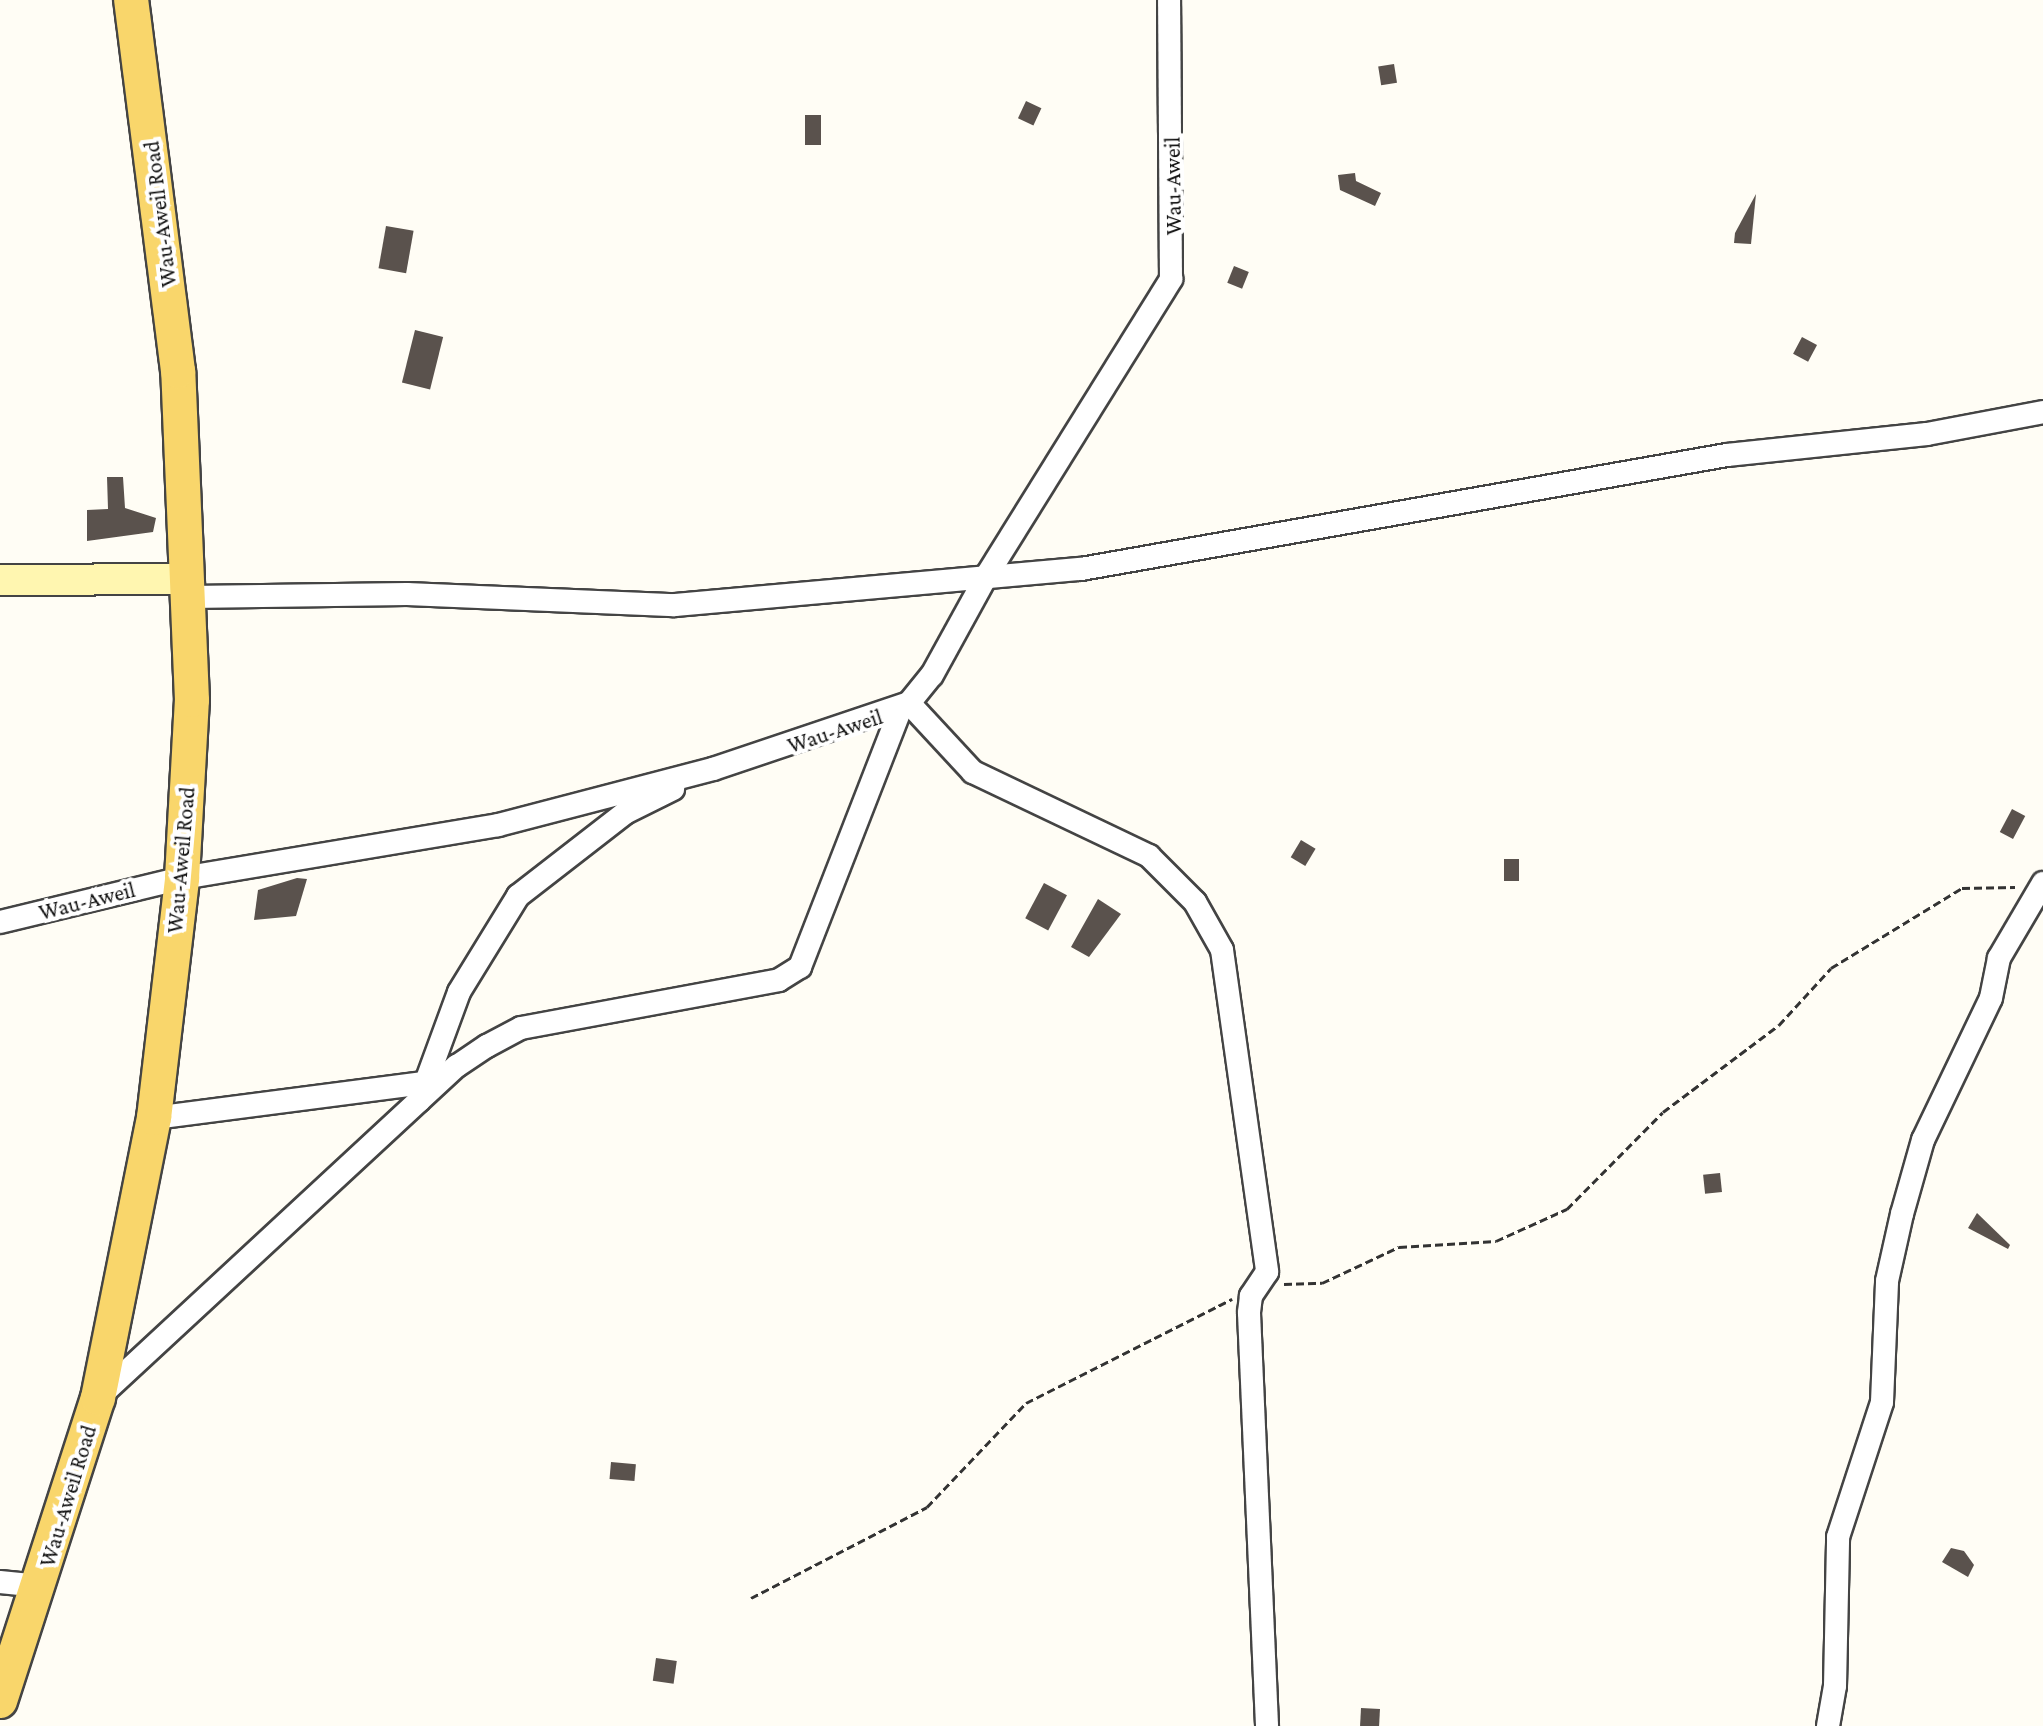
<!DOCTYPE html>
<style>
body{margin:0}
#map{position:relative;width:2043px;height:1726px;overflow:hidden;background:#fffdf5;font-family:"Crimson Pro",serif}
div>[style]{position:absolute}
[style*='--x']{left:calc(var(--x)*1px);top:calc(var(--y)*1px);width:calc(var(--w)*1px);rotate:calc(var(--a)*1deg)}
.building>*{inset:0;background:#5a524d;transform-origin:0 0}
.path>*{height:3px;margin-top:-1.5px;transform-origin:0;background:repeating-linear-gradient(90deg,#333 0 8px,transparent 0 12px)}
.roads{filter:drop-shadow(2px 0 #444) drop-shadow(-2px 0 #444) drop-shadow(0 2px #444) drop-shadow(0 -2px #444)}
.street>*{height:22px;margin:-11px;padding:0 11px;transform-origin:11px;border-radius:11px;background:#fff}
.secondary>*{height:30px;margin:-15px;padding:0 15px;transform-origin:15px;border-radius:15px;background:#fff6b0}
.primary>*{height:34px;margin:-17px;padding:0 17px;transform-origin:17px;border-radius:17px;background:#f9d66b}
span{translate:-50% -50%;white-space:nowrap;text-align:center;line-height:1.15;-webkit-text-stroke:8px #fff;paint-order:stroke}
.street-label{font-size:22px;color:#111}
</style>
<div id="map">
<div class="building">
<div style="left:1394px;top:64px;width:19px;height:16px;rotate:81deg"></div>
<div style="left:1026px;top:101px;width:17px;height:19px;rotate:25deg"></div>
<div style="left:805px;top:115px;width:16px;height:30px"></div>
<div style="clip-path:polygon(1355px 173px,1356px 181px,1381px 193px,1375px 206px,1340px 190px,1338px 175px)"></div>
<div style="clip-path:polygon(1756px 194px,1751px 244px,1734px 243px,1735px 233px)"></div>
<div style="left:386px;top:226px;width:28px;height:43px;rotate:10deg"></div>
<div style="left:1234px;top:266px;width:16px;height:18px;rotate:22deg"></div>
<div style="left:415px;top:330px;width:29px;height:54px;rotate:14deg"></div>
<div style="left:1802px;top:337px;width:17px;height:19px;rotate:28deg"></div>
<div style="clip-path:polygon(107px 477px,123px 477px,125px 508px,156px 518px,153px 532px,87px 541px,87px 510px,108px 509px)"></div>
<div style="left:2012px;top:809px;width:15px;height:26px;rotate:28deg"></div>
<div style="left:1301px;top:840px;width:17px;height:20px;rotate:31deg"></div>
<div style="left:1504px;top:859px;width:15px;height:22px"></div>
<div style="clip-path:polygon(297px 878px,307px 879px,296px 916px,254px 920px,258px 890px)"></div>
<div style="left:1044px;top:883px;width:26px;height:40px;rotate:28deg"></div>
<div style="clip-path:polygon(1098px 899px,1121px 914px,1089px 957px,1071px 947px)"></div>
<div style="left:1720px;top:1173px;width:19px;height:17px;rotate:84deg"></div>
<div style="clip-path:polygon(1977px 1213px,2010px 1245px,2008px 1249px,1968px 1228px)"></div>
<div style="left:611px;top:1462px;width:25px;height:17px;rotate:5deg"></div>
<div style="clip-path:polygon(1951px 1548px,1964px 1551px,1974px 1565px,1968px 1577px,1942px 1562px)"></div>
<div style="left:656px;top:1658px;width:21px;height:23px;rotate:8deg"></div>
<div style="left:1361px;top:1708px;width:19px;height:18px;rotate:3deg"></div>
</div>
<div class="path">
<div style="--x:1284;--y:1284;--w:38;--a:-2"></div>
<div style="--x:1322;--y:1283;--w:85;--a:-25.1"></div>
<div style="--x:1399;--y:1247;--w:97;--a:-3.5"></div>
<div style="--x:1496;--y:1241;--w:78;--a:-24.3"></div>
<div style="--x:1567;--y:1209;--w:136;--a:-45.3"></div>
<div style="--x:1663;--y:1112;--w:145;--a:-36.9"></div>
<div style="--x:1779;--y:1025;--w:77;--a:-47.6"></div>
<div style="--x:1831;--y:968;--w:153;--a:-31.4"></div>
<div style="--x:1962;--y:888;--w:53;--a:-1.1"></div>
<div style="--x:751;--y:1598;--w:198;--a:-27.3"></div>
<div style="--x:927;--y:1507;--w:144;--a:-46.4"></div>
<div style="--x:1026;--y:1403;--w:231;--a:-26.8"></div>
</div>
<div class="roads">
<div class="street">
<div style="--x:190;--y:597;--w:217;--a:-0.8"></div>
<div style="--x:407;--y:594;--w:268;--a:2.4"></div>
<div style="--x:675;--y:605;--w:408;--a:-5.1"></div>
<div style="--x:1081;--y:569;--w:656;--a:-10.01"></div>
<div style="--x:1727;--y:455;--w:201;--a:-6"></div>
<div style="--x:1927;--y:434;--w:118;--a:-10.7"></div>
<div style="--x:909;--y:703;--w:94;--a:47.2"></div>
<div style="--x:973;--y:772;--w:195;--a:25.5"></div>
<div style="--x:1149;--y:856;--w:65;--a:45"></div>
<div style="--x:1195;--y:902;--w:55;--a:60.6"></div>
<div style="--x:1222;--y:950;--w:325;--a:82"></div>
<div style="--x:1267;--y:1272;--w:29;--a:124"></div>
<div style="--x:1251;--y:1296;--w:17;--a:97"></div>
<div style="--x:1249;--y:1313;--w:413;--a:87.5"></div>
<div style="--x:0;--y:922;--w:187;--a:-13.6"></div>
<div style="--x:182;--y:878;--w:320;--a:-9.5"></div>
<div style="--x:498;--y:825;--w:222;--a:-14.6"></div>
<div style="--x:713;--y:769;--w:207;--a:-18.6"></div>
<div style="--x:909;--y:703;--w:36;--a:-51"></div>
<div style="--x:932;--y:675;--w:114;--a:-61.2"></div>
<div style="--x:987;--y:575;--w:349;--a:-58.1"></div>
<div style="--x:1171;--y:279;--w:279;--a:-90.4"></div>
<div style="--x:419;--y:1101;--w:116;--a:-69.8"></div>
<div style="--x:459;--y:992;--w:113;--a:-58.4"></div>
<div style="--x:518;--y:896;--w:135;--a:-37.8"></div>
<div style="--x:625;--y:813;--w:54;--a:-26.6"></div>
<div style="--x:154;--y:1118;--w:272;--a:-7.4"></div>
<div style="--x:99;--y:1397;--w:488;--a:-42.8"></div>
<div style="--x:457;--y:1066;--w:36;--a:-34"></div>
<div style="--x:487;--y:1046;--w:38;--a:-28"></div>
<div style="--x:521;--y:1028;--w:262;--a:-10.5"></div>
<div style="--x:779;--y:980;--w:25;--a:-32"></div>
<div style="--x:800;--y:967;--w:276;--a:-68.7"></div>
<div style="--x:0;--y:1582;--w:40;--a:5.7"></div>
<div style="--x:1828;--y:1726;--w:41;--a:-80.1"></div>
<div style="--x:1835;--y:1686;--w:149;--a:-88.8"></div>
<div style="--x:1838;--y:1537;--w:142;--a:-71.9"></div>
<div style="--x:1882;--y:1402;--w:121;--a:-87.6"></div>
<div style="--x:1887;--y:1281;--w:69;--a:-77.4"></div>
<div style="--x:1902;--y:1214;--w:77;--a:-74.2"></div>
<div style="--x:1923;--y:1140;--w:157;--a:-64.4"></div>
<div style="--x:1991;--y:998;--w:41;--a:-78.7"></div>
<div style="--x:1999;--y:958;--w:87;--a:-59.6"></div>
</div>
<div class="secondary">
<div style="--x:0;--y:580;--w:187;--a:-0.3"></div>
</div>
<div class="primary">
<div style="--x:0;--y:1701;--w:318;--a:-72.1"></div>
<div style="--x:98;--y:1398;--w:286;--a:-78.7"></div>
<div style="--x:154;--y:1118;--w:242;--a:-83.3"></div>
<div style="--x:182;--y:878;--w:178;--a:-86.8"></div>
<div style="--x:192;--y:700;--w:329;--a:-92.4"></div>
<div style="--x:178;--y:371;--w:374;--a:-97.2"></div>
</div>
</div>
<div class="street-label">
<span style="left:1173px;top:186px;rotate:-91deg">Wau-Aweil</span>
<span style="left:160px;top:214px;rotate:-97deg">Wau-Aweil Road</span>
<span style="left:835px;top:731px;rotate:-18deg">Wau-Aweil</span>
<span style="left:181px;top:860px;rotate:-85deg">Wau-Aweil Road</span>
<span style="left:87px;top:901px;rotate:-14deg">Wau-Aweil</span>
<span style="left:68px;top:1496px;rotate:-73deg">Wau-Aweil Road</span>
</div>
</div>
